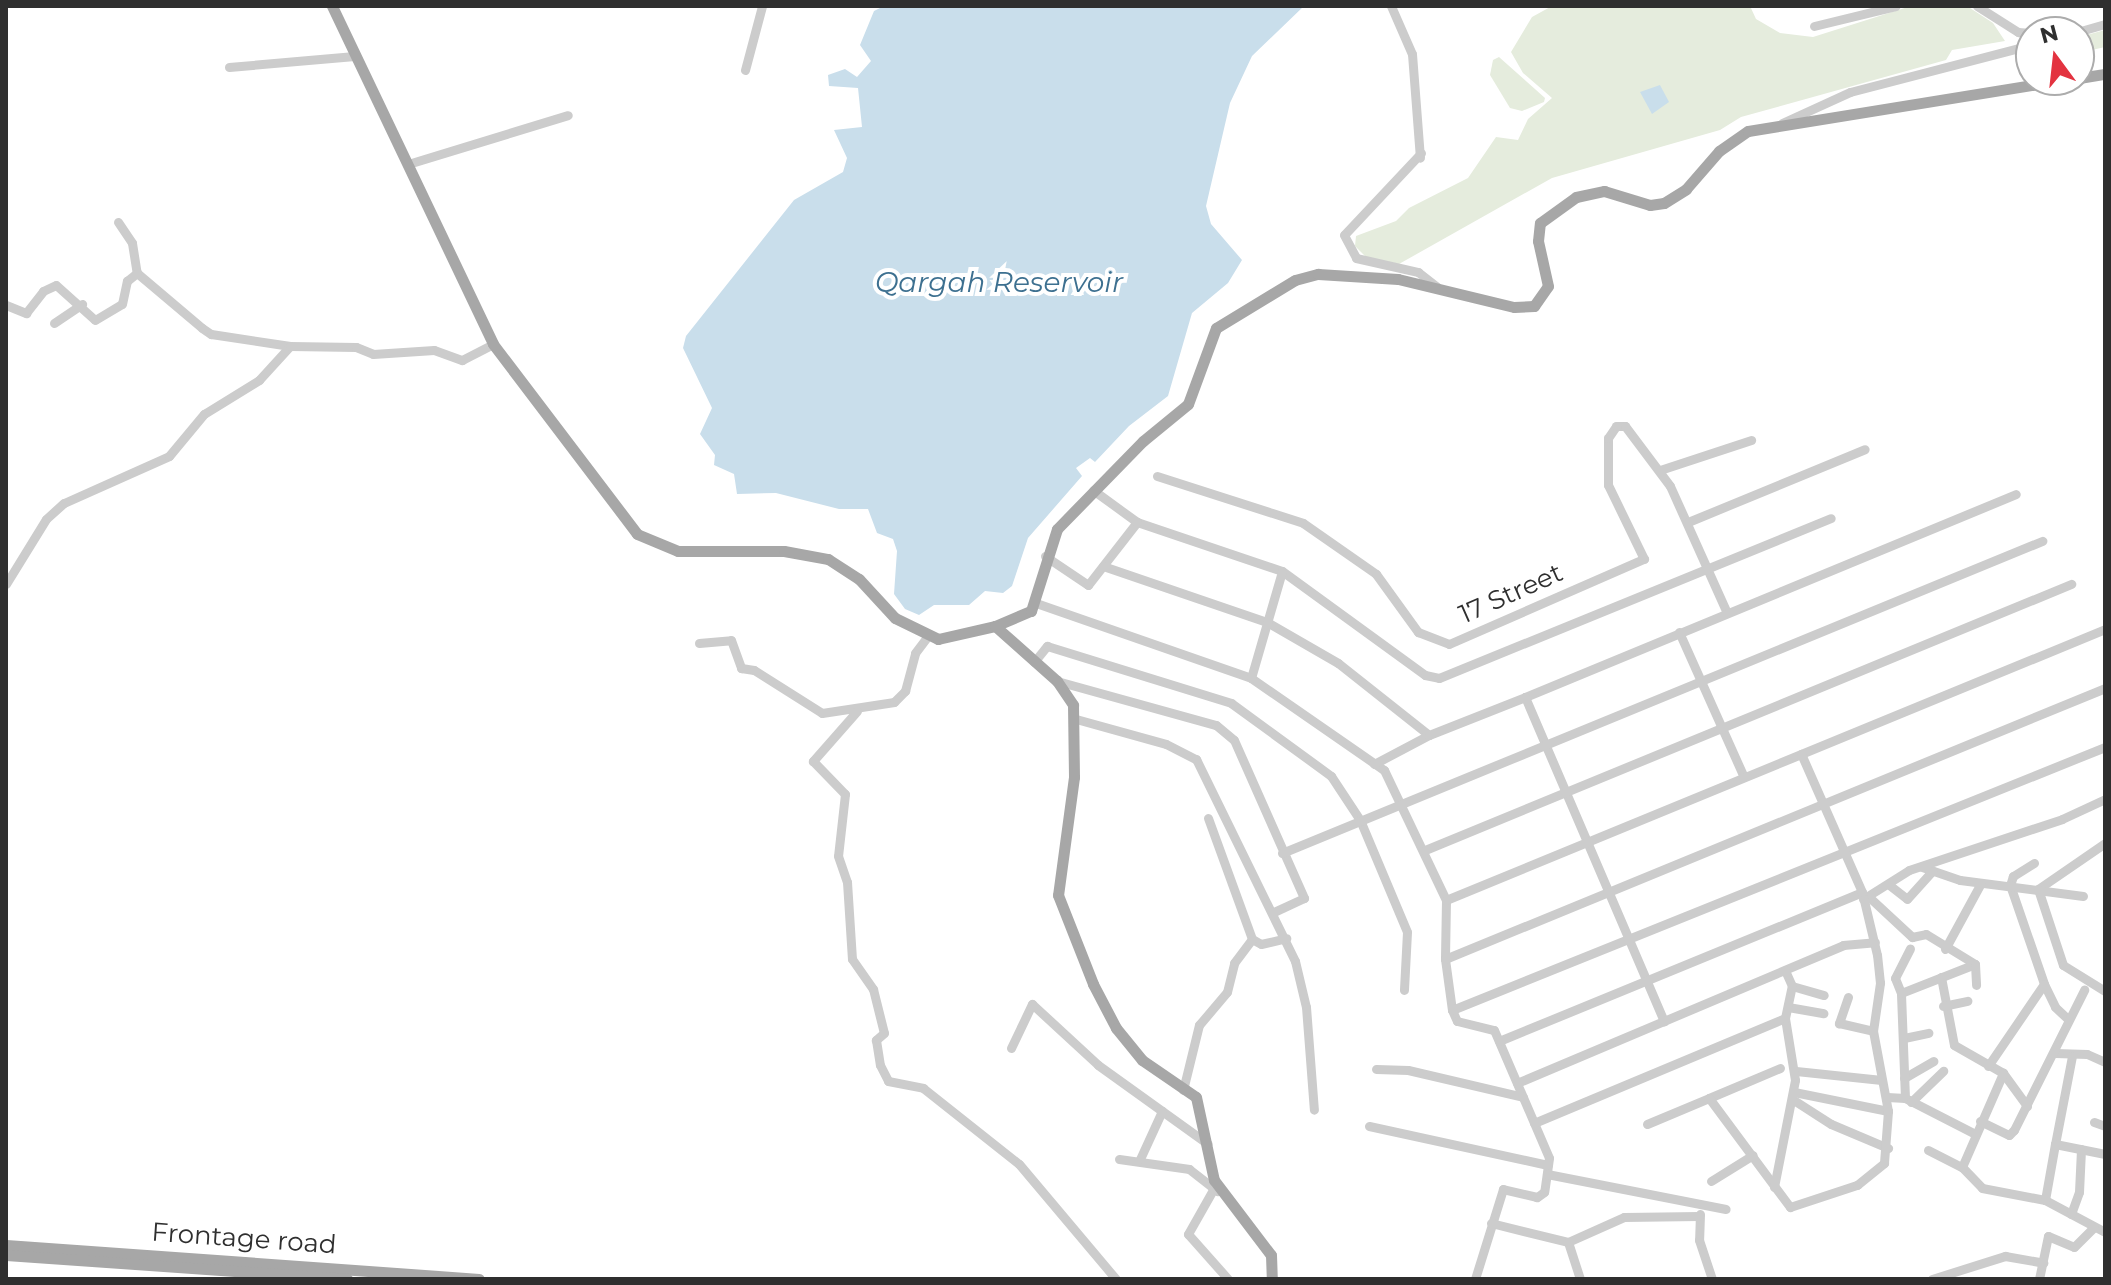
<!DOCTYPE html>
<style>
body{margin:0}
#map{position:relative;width:2111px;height:1285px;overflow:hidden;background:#fff;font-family:Montserrat,sans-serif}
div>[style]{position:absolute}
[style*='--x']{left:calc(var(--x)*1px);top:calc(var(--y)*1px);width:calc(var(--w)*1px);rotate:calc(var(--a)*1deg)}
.green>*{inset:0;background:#e5ecdd}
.water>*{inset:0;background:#c9deeb}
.minor>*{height:9px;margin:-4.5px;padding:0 4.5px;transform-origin:4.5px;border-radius:4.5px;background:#ccc}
.major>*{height:11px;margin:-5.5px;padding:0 5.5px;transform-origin:5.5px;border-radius:5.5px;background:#a7a7a7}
span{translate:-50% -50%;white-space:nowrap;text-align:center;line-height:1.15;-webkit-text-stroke:8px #fff;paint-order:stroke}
.street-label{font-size:26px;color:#2f2f2f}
.water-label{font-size:28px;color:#3d7090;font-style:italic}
.frame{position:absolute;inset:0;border:8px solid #2f2f2f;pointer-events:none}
.north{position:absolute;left:2015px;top:16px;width:80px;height:80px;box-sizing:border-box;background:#fff;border:2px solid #acacac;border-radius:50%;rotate:345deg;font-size:22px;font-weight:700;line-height:32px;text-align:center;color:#2f2f2f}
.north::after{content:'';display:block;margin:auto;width:28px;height:36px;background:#e33340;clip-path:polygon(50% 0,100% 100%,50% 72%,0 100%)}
</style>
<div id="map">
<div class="green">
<div style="clip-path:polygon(1552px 6px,1750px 6px,1756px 19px,1780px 33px,1813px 37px,1911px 6px,1967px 6px,1993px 23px,2005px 41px,1952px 50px,1946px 60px,1741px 117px,1720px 130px,1552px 178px,1399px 264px,1366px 257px,1355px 246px,1356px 236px,1396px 221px,1409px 208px,1468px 178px,1496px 137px,1518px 140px,1528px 119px,1552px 98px,1523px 73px,1511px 52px,1532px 17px)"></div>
<div style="clip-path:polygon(2105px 30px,2105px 47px,2079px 53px,2079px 37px)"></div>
<div style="clip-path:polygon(1499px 57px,1545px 98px,1544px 102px,1522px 111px,1510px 108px,1490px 75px,1493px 60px)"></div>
</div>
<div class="water">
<div style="clip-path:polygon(884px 6px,1304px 6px,1252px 56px,1230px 103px,1206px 206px,1211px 224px,1242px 260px,1228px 283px,1192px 313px,1168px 396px,1129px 426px,1095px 462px,1090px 458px,1076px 468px,1082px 476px,1028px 538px,1012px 586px,1003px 593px,985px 591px,969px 605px,934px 605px,919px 615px,905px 609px,894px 594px,897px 551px,893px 539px,877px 533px,868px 509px,839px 509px,776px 493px,737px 494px,734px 474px,714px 465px,715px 455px,700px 434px,712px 408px,683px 348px,686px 336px,794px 200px,843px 172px,847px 158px,834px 130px,862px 127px,858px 88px,829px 86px,828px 75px,845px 69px,857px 77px,871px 61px,860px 45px,874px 11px)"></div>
<div style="clip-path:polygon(1660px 85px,1669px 102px,1652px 114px,1640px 92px)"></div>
</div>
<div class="minor">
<div style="--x:1391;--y:6;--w:52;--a:66.4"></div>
<div style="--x:1412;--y:54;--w:104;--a:85.6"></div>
<div style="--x:1977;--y:6;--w:49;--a:32.4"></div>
<div style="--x:2018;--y:32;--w:13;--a:4"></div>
<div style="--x:1814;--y:26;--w:84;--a:-13.7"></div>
<div style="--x:2077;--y:32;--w:29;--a:-16"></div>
<div style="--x:229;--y:67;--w:126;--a:-5"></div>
<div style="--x:745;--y:70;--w:66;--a:-75.1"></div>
<div style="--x:1782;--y:123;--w:75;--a:-24.5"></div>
<div style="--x:1850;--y:92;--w:187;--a:-14.6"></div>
<div style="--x:1421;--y:153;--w:112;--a:133.2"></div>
<div style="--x:1344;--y:235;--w:26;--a:62"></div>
<div style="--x:1356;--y:258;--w:64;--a:12.7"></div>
<div style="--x:1418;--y:272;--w:24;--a:38"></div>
<div style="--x:408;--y:164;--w:167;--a:-17"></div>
<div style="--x:118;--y:222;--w:25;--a:56"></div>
<div style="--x:132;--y:243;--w:30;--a:81"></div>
<div style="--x:137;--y:273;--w:85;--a:40.2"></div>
<div style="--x:202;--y:328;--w:11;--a:34"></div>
<div style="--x:211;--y:334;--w:80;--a:8.6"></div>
<div style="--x:6;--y:305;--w:22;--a:22"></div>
<div style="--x:26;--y:313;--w:28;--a:-52"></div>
<div style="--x:43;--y:291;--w:14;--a:-25"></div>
<div style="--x:56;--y:285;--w:52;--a:41.9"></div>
<div style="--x:95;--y:320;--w:31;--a:-31"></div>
<div style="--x:122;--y:304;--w:24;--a:-78"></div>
<div style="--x:127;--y:281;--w:13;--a:-39"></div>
<div style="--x:54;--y:323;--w:34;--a:-34"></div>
<div style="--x:1660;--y:470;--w:96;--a:-18.2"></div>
<div style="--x:1157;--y:476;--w:153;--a:17.8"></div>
<div style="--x:1303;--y:523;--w:89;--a:34.9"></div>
<div style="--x:1376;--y:574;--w:72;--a:54.1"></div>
<div style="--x:1418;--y:632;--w:33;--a:21"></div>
<div style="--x:1449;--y:644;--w:213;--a:-23.6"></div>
<div style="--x:1644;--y:559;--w:82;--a:-115.9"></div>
<div style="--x:1608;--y:485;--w:47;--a:-90"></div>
<div style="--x:1608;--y:438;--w:14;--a:-56"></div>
<div style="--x:1616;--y:426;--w:9;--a:0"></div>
<div style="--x:1625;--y:426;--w:75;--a:53.1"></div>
<div style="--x:1670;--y:486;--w:139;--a:65.8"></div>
<div style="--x:1137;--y:522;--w:153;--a:18.7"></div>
<div style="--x:1282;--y:571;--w:177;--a:36"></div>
<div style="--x:1425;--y:675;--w:14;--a:12"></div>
<div style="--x:1439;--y:678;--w:423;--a:-22.2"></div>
<div style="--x:1688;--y:522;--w:191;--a:-22.4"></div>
<div style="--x:1045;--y:556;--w:52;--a:34"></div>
<div style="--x:1088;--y:585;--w:80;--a:-52.1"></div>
<div style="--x:1137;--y:522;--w:54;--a:-144"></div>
<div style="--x:1103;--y:566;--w:173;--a:18.9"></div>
<div style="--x:1267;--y:622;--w:82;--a:30"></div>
<div style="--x:1338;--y:663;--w:116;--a:38.4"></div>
<div style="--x:6;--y:584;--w:76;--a:-58.4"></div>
<div style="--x:46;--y:519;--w:24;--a:-42"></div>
<div style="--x:64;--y:503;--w:115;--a:-24.1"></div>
<div style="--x:169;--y:456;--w:55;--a:-50.2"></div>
<div style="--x:204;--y:414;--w:65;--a:-31.7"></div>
<div style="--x:259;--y:380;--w:46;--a:-47.6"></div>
<div style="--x:290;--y:346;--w:66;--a:0.9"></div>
<div style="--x:356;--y:347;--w:18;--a:22"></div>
<div style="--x:373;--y:354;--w:61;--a:-3.8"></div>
<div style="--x:434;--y:350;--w:30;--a:20"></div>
<div style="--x:462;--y:360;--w:35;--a:-27"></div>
<div style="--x:1036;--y:603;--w:228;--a:19.2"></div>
<div style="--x:1251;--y:678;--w:162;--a:34.7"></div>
<div style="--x:1384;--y:770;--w:144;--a:64.5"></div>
<div style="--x:1446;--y:900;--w:59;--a:91"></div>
<div style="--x:1445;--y:959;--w:51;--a:82.2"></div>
<div style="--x:1452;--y:1010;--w:12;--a:66"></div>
<div style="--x:1457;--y:1021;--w:38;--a:14"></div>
<div style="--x:1494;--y:1030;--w:139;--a:66.7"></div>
<div style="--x:1549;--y:1158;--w:34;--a:98"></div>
<div style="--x:1544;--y:1192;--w:9;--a:144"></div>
<div style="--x:1537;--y:1197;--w:35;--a:-167"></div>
<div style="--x:1503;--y:1189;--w:94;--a:107.3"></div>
<div style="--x:1679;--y:632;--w:159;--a:65.9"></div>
<div style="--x:699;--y:643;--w:32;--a:-5"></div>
<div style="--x:731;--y:640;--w:30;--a:70"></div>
<div style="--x:741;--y:668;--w:13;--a:9"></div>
<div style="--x:754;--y:670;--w:80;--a:32.3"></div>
<div style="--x:822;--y:713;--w:73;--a:-8.7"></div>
<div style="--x:894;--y:702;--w:16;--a:-45"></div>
<div style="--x:905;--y:691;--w:39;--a:-75"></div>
<div style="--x:915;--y:653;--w:21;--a:-53"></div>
<div style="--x:1034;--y:662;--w:21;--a:-51"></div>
<div style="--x:1047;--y:646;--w:193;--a:17.2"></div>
<div style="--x:1231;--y:703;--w:124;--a:36.1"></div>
<div style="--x:1331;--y:776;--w:53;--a:56.6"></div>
<div style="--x:1360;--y:820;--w:121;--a:67.2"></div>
<div style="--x:1407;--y:932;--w:58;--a:93"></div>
<div style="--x:1251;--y:678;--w:111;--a:-73.8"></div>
<div style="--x:1057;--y:681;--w:165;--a:15.5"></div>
<div style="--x:1216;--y:725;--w:23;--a:40"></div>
<div style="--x:1234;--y:740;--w:173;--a:66.1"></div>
<div style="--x:1304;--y:898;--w:33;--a:155"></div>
<div style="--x:1525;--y:697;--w:531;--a:-22.46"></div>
<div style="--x:857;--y:711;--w:67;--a:131.3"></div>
<div style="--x:813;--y:761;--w:46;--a:45.9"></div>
<div style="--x:845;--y:794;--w:62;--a:96.4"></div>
<div style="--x:838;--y:856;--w:28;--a:71"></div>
<div style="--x:847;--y:882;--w:77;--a:86.3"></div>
<div style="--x:852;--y:959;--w:37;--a:55"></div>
<div style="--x:873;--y:989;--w:45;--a:76"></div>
<div style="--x:884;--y:1033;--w:11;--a:139"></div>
<div style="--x:876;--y:1040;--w:25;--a:81"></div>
<div style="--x:880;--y:1065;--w:18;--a:63"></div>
<div style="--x:888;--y:1081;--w:36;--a:11"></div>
<div style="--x:923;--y:1088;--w:122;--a:38.4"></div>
<div style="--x:1019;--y:1164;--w:150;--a:49.9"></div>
<div style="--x:1076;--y:719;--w:93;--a:15.5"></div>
<div style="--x:1166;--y:744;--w:34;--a:27"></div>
<div style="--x:1196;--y:759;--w:225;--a:63.9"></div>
<div style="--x:1295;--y:961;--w:47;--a:76.6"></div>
<div style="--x:1306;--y:1007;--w:103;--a:85.6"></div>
<div style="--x:1374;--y:764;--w:62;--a:-27.8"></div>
<div style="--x:1429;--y:735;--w:103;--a:-21.6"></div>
<div style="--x:1525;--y:697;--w:353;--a:66.8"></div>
<div style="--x:1208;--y:818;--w:129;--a:70"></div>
<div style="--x:1252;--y:939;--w:10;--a:29"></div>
<div style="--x:1261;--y:944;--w:26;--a:-13"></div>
<div style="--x:2105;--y:843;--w:81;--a:145.5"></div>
<div style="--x:2038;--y:889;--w:80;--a:71.8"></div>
<div style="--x:2063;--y:965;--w:49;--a:31.8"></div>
<div style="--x:1425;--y:850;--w:699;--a:-22.38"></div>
<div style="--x:1282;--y:853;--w:822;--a:-22.32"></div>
<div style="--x:2034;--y:863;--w:25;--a:148"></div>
<div style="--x:2013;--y:876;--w:9;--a:108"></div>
<div style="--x:2010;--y:885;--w:105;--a:71"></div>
<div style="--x:2044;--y:984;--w:25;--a:64"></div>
<div style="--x:2055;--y:1007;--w:18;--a:43"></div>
<div style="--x:1922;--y:867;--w:40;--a:18.9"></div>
<div style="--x:1960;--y:880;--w:124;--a:7.4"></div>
<div style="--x:1888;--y:884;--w:24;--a:38"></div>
<div style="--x:1907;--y:899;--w:38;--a:-48"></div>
<div style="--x:1869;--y:897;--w:59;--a:42.9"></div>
<div style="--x:1912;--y:937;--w:14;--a:-12"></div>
<div style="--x:1926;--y:934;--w:57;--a:31.5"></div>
<div style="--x:1975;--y:964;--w:79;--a:158.6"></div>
<div style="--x:1863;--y:899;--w:54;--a:-32.2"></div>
<div style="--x:1909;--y:870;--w:161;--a:-18.4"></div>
<div style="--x:2062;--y:819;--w:47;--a:-24.9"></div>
<div style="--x:1446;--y:900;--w:713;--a:-22.35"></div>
<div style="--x:1945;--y:949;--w:75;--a:-61.4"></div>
<div style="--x:1445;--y:959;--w:713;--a:-22.32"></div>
<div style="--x:1975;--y:964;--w:21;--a:87"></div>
<div style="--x:1941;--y:977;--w:69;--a:79.2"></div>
<div style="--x:1954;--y:1045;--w:56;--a:29.7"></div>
<div style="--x:2003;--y:1073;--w:41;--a:54"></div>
<div style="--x:1792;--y:986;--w:33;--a:16"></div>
<div style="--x:1848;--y:997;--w:28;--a:109"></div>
<div style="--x:1839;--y:1023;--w:35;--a:13"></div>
<div style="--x:1943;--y:1006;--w:25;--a:-12"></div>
<div style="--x:1788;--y:1007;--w:36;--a:10"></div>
<div style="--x:1452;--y:1010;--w:704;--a:-21.94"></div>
<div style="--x:1904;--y:1038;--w:25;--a:-12"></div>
<div style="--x:1499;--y:1041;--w:392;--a:-22.3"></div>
<div style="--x:1011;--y:1048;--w:49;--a:-64.5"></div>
<div style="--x:1032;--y:1004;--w:90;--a:42.7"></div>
<div style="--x:1098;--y:1065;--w:135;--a:35.7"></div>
<div style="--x:2055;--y:1053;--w:32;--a:2"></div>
<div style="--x:2087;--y:1054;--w:20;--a:24"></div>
<div style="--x:2072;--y:1056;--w:90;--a:100.9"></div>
<div style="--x:2055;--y:1144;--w:51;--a:11.3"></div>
<div style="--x:1988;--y:1066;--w:99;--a:-55.7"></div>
<div style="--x:1376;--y:1069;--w:32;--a:2"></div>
<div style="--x:1408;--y:1070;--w:118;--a:13.2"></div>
<div style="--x:1796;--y:1071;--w:86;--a:6"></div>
<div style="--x:1904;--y:1078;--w:34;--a:-30"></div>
<div style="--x:1517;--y:1083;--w:354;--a:-22.9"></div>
<div style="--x:1843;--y:945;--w:32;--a:-5"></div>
<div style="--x:1183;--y:1090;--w:67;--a:-76.2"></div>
<div style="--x:1199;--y:1025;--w:43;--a:-49.7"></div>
<div style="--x:1227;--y:992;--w:30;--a:-76"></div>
<div style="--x:1234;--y:963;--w:30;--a:-53"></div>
<div style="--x:1794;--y:1092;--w:96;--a:11.4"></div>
<div style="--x:1887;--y:1097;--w:18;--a:3"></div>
<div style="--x:1905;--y:1098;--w:79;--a:27.2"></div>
<div style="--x:1709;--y:1098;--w:77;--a:-22.9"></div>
<div style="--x:1905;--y:1098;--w:105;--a:-92.2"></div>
<div style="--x:1901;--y:993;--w:16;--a:-112"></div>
<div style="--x:1895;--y:978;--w:33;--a:-63"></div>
<div style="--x:1792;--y:1099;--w:46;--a:32.7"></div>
<div style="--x:1831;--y:1124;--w:62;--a:22.8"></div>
<div style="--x:1911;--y:1102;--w:45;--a:-44.1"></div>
<div style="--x:1980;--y:1121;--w:32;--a:26"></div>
<div style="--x:2009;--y:1135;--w:7;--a:-45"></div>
<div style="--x:2014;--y:1130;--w:157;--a:-63.4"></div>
<div style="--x:2094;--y:1122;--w:12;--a:20"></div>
<div style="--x:1534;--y:1123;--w:272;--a:-22.7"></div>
<div style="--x:1647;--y:1124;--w:67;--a:-22.8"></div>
<div style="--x:1709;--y:1098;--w:136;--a:53.4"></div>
<div style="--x:1790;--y:1207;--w:71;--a:-18.2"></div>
<div style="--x:1857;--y:1185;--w:35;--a:-39"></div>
<div style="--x:1884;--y:1163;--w:52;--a:-85.6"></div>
<div style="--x:1888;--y:1111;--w:81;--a:-100.6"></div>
<div style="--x:1873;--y:1031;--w:49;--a:-81.7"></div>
<div style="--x:1880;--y:983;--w:28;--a:-96"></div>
<div style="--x:1877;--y:955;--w:65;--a:-103.4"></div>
<div style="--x:1862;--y:892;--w:151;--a:-113.8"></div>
<div style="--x:1369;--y:1126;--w:183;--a:12.3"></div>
<div style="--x:1928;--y:1150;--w:38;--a:27"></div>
<div style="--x:1962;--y:1167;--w:29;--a:46"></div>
<div style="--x:1982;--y:1188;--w:64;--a:10.8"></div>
<div style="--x:2045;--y:1200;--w:68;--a:28.1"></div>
<div style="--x:1119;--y:1159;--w:71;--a:8.1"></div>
<div style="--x:1189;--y:1169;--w:36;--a:38"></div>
<div style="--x:1140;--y:1159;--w:53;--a:-65.4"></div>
<div style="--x:1962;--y:1167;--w:103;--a:-66.4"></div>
<div style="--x:1547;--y:1174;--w:182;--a:11.1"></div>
<div style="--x:1711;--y:1181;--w:49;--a:-31.8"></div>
<div style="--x:1774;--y:1187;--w:109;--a:-78.9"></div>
<div style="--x:1795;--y:1080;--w:63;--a:-99.2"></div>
<div style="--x:1785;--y:1018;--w:33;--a:-78"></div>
<div style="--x:1792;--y:986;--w:17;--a:-114"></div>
<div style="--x:1214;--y:1188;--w:53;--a:119.5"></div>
<div style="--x:1188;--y:1234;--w:60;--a:48.4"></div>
<div style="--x:2045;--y:1200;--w:57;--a:-79.9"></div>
<div style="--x:1700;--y:1214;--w:26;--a:92"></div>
<div style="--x:1699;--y:1240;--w:41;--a:71.6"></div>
<div style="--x:2071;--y:1214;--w:23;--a:-70"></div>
<div style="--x:2079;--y:1192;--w:43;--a:-87.3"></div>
<div style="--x:1491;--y:1223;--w:79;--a:13.9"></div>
<div style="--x:1568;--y:1242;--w:61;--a:-24.1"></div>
<div style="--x:1624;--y:1217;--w:75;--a:-0.8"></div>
<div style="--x:1568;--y:1242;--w:39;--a:72"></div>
<div style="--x:1932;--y:1279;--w:77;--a:-17.5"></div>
<div style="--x:2005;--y:1256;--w:39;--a:10"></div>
<div style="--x:2039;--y:1279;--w:44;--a:-78.2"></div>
<div style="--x:2048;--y:1236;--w:28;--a:23"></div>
<div style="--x:2074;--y:1247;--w:28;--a:-45"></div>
</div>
<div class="major">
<div style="--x:332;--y:6;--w:374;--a:64.5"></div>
<div style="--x:493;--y:344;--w:238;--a:52.8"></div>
<div style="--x:637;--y:534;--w:44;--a:22.5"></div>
<div style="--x:678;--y:551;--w:106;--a:0"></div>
<div style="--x:784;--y:551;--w:45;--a:10.3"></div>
<div style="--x:828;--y:559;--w:37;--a:33"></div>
<div style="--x:859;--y:579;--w:53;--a:47.3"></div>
<div style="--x:895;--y:618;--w:48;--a:26"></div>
<div style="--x:938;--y:639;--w:58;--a:-12.8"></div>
<div style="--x:995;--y:626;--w:39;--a:-23"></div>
<div style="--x:1031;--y:611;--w:86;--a:-72.4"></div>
<div style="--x:1057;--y:529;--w:123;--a:-45.7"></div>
<div style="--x:1143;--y:441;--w:58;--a:-39.4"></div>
<div style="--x:1188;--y:404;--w:81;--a:-69.8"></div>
<div style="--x:1216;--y:328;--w:92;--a:-31.3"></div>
<div style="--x:1295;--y:280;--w:24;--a:-15"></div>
<div style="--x:1318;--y:274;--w:80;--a:3.6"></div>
<div style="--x:1398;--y:279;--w:119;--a:13.6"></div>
<div style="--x:1514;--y:307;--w:20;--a:-3"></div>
<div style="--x:1534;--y:306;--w:24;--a:-55"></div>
<div style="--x:1548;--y:286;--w:46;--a:-102.5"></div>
<div style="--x:1538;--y:241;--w:18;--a:-84"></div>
<div style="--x:1540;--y:223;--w:44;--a:-35.8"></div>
<div style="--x:1576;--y:197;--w:29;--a:-12"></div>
<div style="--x:1604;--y:191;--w:48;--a:16.9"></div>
<div style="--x:1650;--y:205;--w:14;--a:-8"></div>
<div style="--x:1664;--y:203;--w:26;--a:-32"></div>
<div style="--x:1686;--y:189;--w:50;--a:-49"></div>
<div style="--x:1719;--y:151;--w:35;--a:-35"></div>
<div style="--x:1748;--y:131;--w:320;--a:-9.2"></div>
<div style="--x:2079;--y:78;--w:26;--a:-9"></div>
<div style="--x:995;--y:626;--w:83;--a:41.6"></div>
<div style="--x:1057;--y:681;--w:29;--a:56"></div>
<div style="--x:1073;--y:705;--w:72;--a:89.2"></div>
<div style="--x:1074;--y:777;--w:119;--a:97.7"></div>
<div style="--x:1058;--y:895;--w:96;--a:68.5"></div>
<div style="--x:1093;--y:984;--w:50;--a:62.4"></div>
<div style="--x:1116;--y:1028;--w:41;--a:50.9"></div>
<div style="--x:1142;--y:1060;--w:65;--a:34.4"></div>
<div style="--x:1196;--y:1097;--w:85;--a:77.8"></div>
<div style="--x:1214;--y:1180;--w:94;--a:52.8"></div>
<div style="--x:1271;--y:1255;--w:24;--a:88"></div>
<div style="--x:6;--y:1245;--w:474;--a:4.1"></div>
<div style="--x:6;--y:1255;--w:342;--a:4"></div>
</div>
<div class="street-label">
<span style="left:1511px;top:594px;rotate:-24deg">17 Street</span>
<span style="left:244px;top:1239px;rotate:4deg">Frontage road</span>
</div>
<div class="water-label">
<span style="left:999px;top:282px">Qargah Reservoir</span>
</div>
<div class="frame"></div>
<div class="north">N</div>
</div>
